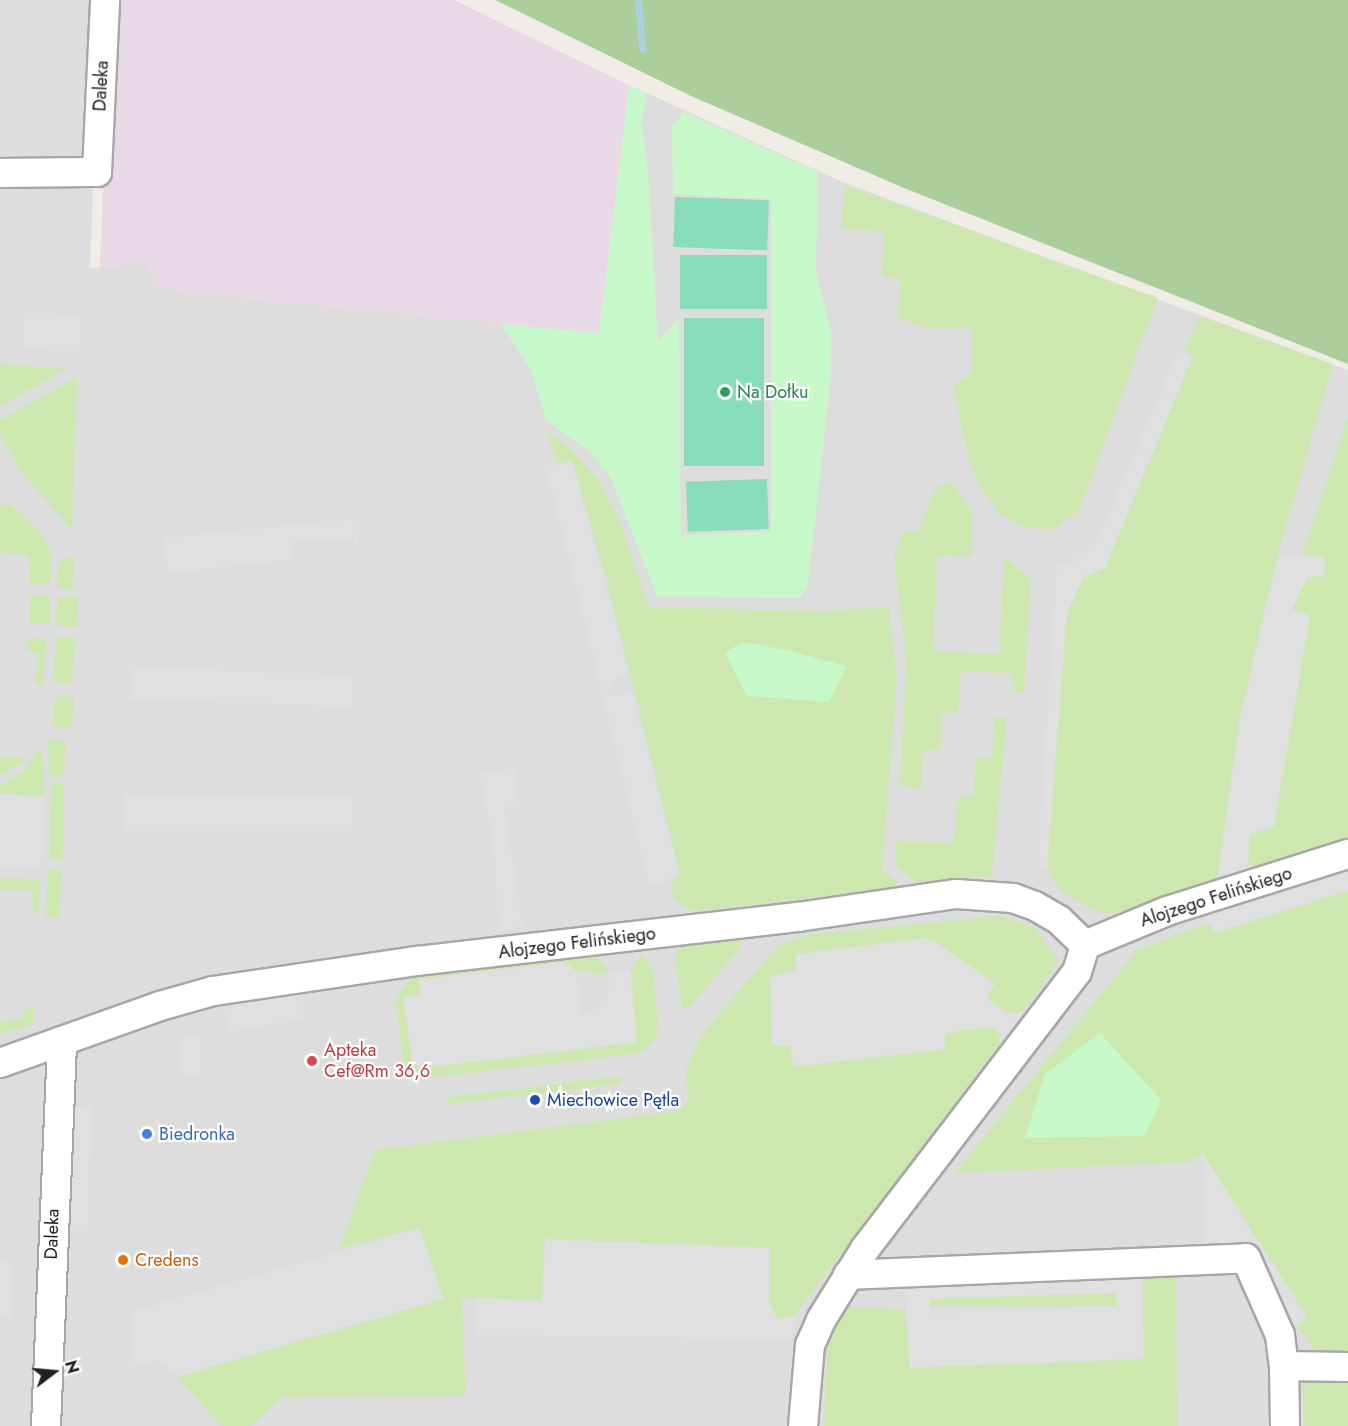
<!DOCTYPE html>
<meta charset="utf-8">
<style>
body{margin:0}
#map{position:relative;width:1348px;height:1426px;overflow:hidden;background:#f0ede7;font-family:Jost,sans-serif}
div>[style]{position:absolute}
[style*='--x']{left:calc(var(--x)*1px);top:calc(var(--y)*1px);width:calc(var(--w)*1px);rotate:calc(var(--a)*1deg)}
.residential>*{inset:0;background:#dedddd}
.industrial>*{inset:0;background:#e9d9e6}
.grass>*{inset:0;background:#cce8af;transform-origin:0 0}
.forest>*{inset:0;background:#acce9d}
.park>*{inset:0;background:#c6f8c9}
.pitch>*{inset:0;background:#88dcba;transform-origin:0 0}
.parking>*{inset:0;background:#e0e0e0;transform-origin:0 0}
.stream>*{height:7px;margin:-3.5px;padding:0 3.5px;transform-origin:3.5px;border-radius:3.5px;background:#a9d2dc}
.roads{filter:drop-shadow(2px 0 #a7a7a7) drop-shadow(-2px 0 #a7a7a7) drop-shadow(0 2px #a7a7a7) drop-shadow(0 -2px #a7a7a7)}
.street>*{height:28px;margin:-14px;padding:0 14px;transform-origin:14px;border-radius:14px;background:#fff}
.dots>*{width:16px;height:16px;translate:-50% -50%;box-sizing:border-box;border:3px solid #fff;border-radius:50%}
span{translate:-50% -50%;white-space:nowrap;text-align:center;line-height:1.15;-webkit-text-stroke:4.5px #fff;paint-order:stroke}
.street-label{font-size:18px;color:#202020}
.leisure-label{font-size:18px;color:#27864d}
.left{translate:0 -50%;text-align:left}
.health-label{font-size:18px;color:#be3a42}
.transit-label{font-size:18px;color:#164399}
.shop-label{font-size:18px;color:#366cbe}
.food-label{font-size:18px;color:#c56008}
.north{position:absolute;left:24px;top:1342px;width:60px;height:60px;-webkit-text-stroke:4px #fff;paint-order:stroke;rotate:74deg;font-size:16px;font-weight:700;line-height:24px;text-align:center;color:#202020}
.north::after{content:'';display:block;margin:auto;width:21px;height:27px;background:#202020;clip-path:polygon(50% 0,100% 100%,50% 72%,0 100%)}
</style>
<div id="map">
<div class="residential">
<div style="clip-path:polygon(0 0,100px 0,90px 268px,145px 263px,159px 286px,599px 334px,629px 85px,840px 181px,1348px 370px,1348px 1426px,0 1426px)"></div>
</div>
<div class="industrial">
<div style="clip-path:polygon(111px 0,454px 0,629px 85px,599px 334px,179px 292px,159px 286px,145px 263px,100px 267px)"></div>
</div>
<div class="grass">
<div style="clip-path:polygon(845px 185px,1158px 298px,1079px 511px,1052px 530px,1020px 526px,1000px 514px,983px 491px,970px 464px,953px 386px,972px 372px,972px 327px,922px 327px,898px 317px,901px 279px,882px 277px,884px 231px,841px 230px)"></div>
<div style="clip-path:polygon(1199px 316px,1333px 364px,1278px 554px,1240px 717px,1216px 888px,1162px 906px,1103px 914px,1061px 892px,1047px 868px,1067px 612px,1084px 577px,1105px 568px,1193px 356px,1184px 351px)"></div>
<div style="clip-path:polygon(0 364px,67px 369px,0 406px)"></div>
<div style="clip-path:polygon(77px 377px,72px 530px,25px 477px,0 435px,0 420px)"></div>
<div style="clip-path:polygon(1348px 416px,1348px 844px,1266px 872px,1248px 864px,1250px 833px,1310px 616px,1292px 609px,1308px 577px,1324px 575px,1325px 557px,1302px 556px)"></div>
<div style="clip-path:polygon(546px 431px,572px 450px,599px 481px,621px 523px,649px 607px,825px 611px,889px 607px,897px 681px,882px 870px,903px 887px,695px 911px,675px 901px,670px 882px,680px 874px,608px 585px,573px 462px,558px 464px)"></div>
<div style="clip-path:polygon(952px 483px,972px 512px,972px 556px,937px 555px,933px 651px,999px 654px,1004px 557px,1031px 578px,1024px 692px,1013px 691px,1012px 673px,961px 671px,958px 713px,941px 713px,940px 749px,923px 751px,921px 788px,900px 786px,906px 661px,894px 556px,903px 531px,918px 532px,936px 486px)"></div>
<div style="clip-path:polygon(10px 504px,41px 532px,52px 556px,50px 583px,30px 583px,29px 555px,0 553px,0 505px)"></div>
<div style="clip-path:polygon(74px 555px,73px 589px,57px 588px,58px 563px)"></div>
<div style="left:30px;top:596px;width:20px;height:28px"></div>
<div style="clip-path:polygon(78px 596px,77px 628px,55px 625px,58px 598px)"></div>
<div style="left:57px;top:636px;width:19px;height:46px;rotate:6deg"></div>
<div style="clip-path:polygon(27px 638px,46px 639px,43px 685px,35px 684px,38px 653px,27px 651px)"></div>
<div style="left:55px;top:696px;width:19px;height:31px;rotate:3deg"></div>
<div style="clip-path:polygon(994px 718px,1007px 718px,992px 875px,921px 885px,895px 865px,896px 841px,954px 843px,957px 797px,973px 795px,976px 757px,992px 757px)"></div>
<div style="clip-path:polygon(48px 738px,66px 741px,64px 775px,49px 777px)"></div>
<div style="clip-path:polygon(42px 746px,45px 796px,0 794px,0 785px,24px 770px)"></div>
<div style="clip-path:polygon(30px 757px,13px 768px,0 776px,0 758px)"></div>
<div style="left:64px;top:783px;width:77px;height:13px;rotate:91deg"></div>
<div style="left:48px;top:870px;width:14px;height:47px;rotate:4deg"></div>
<div style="clip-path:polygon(0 878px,39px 879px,39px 917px,33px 909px,31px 890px,0 890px)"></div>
<div style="clip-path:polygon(1348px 891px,1348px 1355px,1319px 1356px,1297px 1324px,1307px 1317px,1203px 1154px,1190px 1162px,954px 1173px,1137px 950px,1208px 923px,1215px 933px)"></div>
<div style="clip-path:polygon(999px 916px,1033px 926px,1059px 960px,1024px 1012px,1015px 1015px,1008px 1014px,986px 998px,994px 984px,796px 954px,796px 970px,773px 1046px,946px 1049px,945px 1034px,991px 1026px,998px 1030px,1001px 1042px,793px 1317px,776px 1318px,770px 1306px,770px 1248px,545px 1239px,542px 1301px,462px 1298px,466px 1396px,282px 1397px,251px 1426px,221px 1426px,177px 1377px,443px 1299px,420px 1228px,339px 1249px,375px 1150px,677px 1111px,689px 1103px,685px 1070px,702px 1034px,777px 946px,811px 934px)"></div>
<div style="clip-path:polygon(739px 936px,742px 942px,738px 951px,689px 1007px,682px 1008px,675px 959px,682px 943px)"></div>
<div style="clip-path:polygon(594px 953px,610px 973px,594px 975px,593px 969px,404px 997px,416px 1066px,423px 1068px,637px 1042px,631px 969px,642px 953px,653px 971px,658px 1021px,656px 1038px,648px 1048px,633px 1054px,435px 1077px,413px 1073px,404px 1065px,395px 998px,412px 978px)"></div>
<div style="clip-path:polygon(24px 1007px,33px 1007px,33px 1025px,0 1033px,0 1021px,21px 1020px)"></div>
<div style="clip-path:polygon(618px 1076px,622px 1080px,619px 1084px,449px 1104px,445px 1101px,449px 1097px)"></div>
<div style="clip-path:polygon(1175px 1277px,1178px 1426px,824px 1426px,828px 1336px,846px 1307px,905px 1309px,910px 1367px,1144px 1358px,1142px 1279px)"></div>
<div style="left:1117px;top:1293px;width:13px;height:187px;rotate:90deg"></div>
<div style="left:1348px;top:1380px;width:46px;height:46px;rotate:90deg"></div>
</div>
<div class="forest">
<div style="clip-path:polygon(495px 0,1348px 0,1348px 364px,904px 188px,691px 96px)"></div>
</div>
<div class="park">
<div style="clip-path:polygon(629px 85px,647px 94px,641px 123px,648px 170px,658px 341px,679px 319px,681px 535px,771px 532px,771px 199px,673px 194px,672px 126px,684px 112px,818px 172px,816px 272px,831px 331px,830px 385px,808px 583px,801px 598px,657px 596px,610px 476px,590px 452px,546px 420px,531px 370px,501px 324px,599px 333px)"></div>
<div style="clip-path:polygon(742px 642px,786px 650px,847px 666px,829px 702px,747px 696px,725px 653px)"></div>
<div style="clip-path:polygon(1100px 1033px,1161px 1100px,1145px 1136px,1025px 1138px,1045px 1074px)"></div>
</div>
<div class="pitch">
<div style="left:675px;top:197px;width:94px;height:50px;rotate:2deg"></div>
<div style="left:680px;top:255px;width:87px;height:54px"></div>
<div style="left:764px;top:318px;width:148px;height:80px;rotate:90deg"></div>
<div style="left:767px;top:479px;width:50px;height:81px;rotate:88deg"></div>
</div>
<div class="parking">
<div style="left:24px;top:312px;width:58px;height:37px;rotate:3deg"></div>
<div style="clip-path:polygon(1179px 349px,1193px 355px,1105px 568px,1084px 577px,1067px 612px,1047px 868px,1038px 867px,1057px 562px,1071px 563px,1098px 538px)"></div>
<div style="clip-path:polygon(572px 461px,629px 673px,612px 682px,608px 696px,632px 693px,680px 874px,650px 887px,546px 468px)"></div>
<div style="clip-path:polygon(360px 518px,358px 546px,347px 538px,292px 542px,291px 560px,168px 573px,163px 538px)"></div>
<div style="clip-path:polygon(1278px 554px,1325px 557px,1324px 576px,1308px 577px,1292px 609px,1310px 616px,1274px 827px,1250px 834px,1248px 864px,1266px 872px,1216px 888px,1240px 717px)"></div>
<div style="left:353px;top:675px;width:32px;height:222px;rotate:92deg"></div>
<div style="clip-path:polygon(514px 769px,516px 802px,505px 810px,523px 927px,499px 931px,494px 851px,480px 772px)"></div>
<div style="left:0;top:794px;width:45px;height:73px;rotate:3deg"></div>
<div style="left:352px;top:795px;width:36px;height:228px;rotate:90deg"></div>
<div style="clip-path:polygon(1348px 859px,1348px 890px,1215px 933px,1194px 902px)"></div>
<div style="clip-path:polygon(923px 938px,938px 943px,995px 984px,986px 998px,1008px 1014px,1024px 1012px,1001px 1042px,998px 1030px,991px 1027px,945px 1033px,946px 1049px,793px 1067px,790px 1045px,772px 1046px,770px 976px,796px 970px,796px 954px)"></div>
<div style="clip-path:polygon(565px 962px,576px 971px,581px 1015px,593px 1012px,606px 1001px,610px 973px,630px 970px,637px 1042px,423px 1068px,412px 1061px,403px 997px,420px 995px,419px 979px)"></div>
<div style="clip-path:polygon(302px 994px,304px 1019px,226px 1032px,225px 1001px)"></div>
<div style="left:182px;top:1036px;width:19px;height:39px"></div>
<div style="clip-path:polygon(91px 1103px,88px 1231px,51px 1231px,60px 1120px)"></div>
<div style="clip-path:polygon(1203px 1154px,1307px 1318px,1280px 1335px,1246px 1259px,1205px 1260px)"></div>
<div style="clip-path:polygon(420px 1228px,443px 1299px,177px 1376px,159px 1361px,132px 1364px,131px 1311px)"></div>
<div style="clip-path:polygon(545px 1239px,770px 1248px,770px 1306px,777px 1318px,793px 1317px,792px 1339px,475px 1335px,476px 1298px,542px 1300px)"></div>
<div style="left:0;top:1262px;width:12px;height:56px"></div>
<div style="clip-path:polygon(evenodd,1142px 1262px,1144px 1359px,910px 1368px,905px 1272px,1142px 1262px,1116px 1293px,1117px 1306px,930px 1313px,930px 1299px,1116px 1293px)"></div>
<div style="left:1302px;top:1382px;width:44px;height:18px;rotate:87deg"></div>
</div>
<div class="stream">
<div style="--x:638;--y:0;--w:49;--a:85.3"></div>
</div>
<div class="roads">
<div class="street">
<div style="--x:0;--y:173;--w:97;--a:-0.6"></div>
<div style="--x:97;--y:172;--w:172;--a:-87.3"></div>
<div style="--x:1085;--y:945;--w:89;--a:-22.5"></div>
<div style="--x:1167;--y:911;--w:190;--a:-17.5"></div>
<div style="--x:0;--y:1063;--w:170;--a:-19.6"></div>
<div style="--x:160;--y:1006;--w:55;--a:-15.8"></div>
<div style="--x:213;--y:991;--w:206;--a:-8.4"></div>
<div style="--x:417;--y:961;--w:384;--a:-6.6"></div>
<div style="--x:798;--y:917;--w:160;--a:-8.3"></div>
<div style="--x:956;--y:894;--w:57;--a:4"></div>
<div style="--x:1013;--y:898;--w:23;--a:20"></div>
<div style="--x:1035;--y:906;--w:28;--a:30"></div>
<div style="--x:1059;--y:920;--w:36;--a:44"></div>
<div style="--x:848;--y:1275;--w:398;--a:-2.4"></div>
<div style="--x:1246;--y:1258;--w:84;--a:66.2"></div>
<div style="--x:1280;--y:1335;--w:31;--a:83"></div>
<div style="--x:1284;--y:1366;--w:64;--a:0.9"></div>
<div style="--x:1284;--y:1366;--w:60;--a:89"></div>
<div style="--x:46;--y:1426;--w:385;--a:-87.6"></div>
<div style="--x:803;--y:1426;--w:81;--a:-85.1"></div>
<div style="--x:810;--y:1345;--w:27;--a:-66"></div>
<div style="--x:821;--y:1320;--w:84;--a:-58.2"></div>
<div style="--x:865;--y:1249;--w:349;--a:-52.6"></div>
<div style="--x:1077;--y:972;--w:28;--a:-73"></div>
</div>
</div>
<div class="dots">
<div style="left:725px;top:392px;background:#2e9e5b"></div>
<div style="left:312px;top:1061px;background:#e0444e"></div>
<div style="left:535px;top:1100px;background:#1a4fb4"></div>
<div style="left:147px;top:1134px;background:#3f7fe0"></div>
<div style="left:123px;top:1260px;background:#e8710a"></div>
</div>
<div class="street-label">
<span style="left:101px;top:86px;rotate:-87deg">Daleka</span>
<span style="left:1216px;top:897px;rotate:-18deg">Alojzego Felińskiego</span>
<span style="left:577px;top:943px;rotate:-7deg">Alojzego Felińskiego</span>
<span style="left:52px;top:1234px;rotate:-88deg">Daleka</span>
</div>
<div class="leisure-label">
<span class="left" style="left:737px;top:392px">Na Dołku</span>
</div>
<div class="health-label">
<span class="left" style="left:324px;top:1061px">Apteka<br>Cef@Rm 36,6</span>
</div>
<div class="transit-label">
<span class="left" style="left:547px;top:1100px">Miechowice Pętla</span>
</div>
<div class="shop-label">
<span class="left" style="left:159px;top:1134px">Biedronka</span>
</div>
<div class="food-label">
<span class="left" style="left:135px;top:1260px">Credens</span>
</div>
<div class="north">N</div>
</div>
